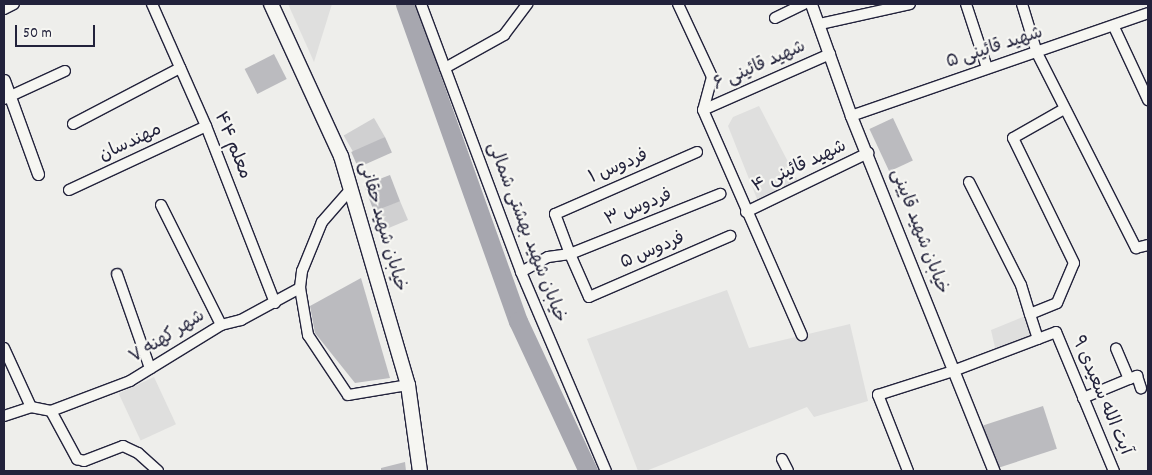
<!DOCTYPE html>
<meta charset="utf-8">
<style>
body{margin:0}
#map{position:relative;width:1152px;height:475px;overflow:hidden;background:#eeeeeb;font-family:Dekko,"Playpen Sans Arabic",sans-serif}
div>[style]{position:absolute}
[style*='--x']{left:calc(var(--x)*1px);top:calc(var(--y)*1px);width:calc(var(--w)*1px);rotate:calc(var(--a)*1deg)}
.built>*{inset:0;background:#dfdfde;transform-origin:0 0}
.green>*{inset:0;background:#d0d0d1;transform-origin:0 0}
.river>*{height:19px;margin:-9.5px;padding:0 9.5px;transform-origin:9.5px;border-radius:9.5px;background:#a7a7af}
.building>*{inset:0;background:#bbbbbf;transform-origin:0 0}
.roads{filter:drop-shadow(1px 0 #22223b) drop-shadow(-1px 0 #22223b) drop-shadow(0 1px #22223b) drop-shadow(0 -1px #22223b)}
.minor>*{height:10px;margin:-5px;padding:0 5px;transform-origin:5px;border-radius:5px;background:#f6f6f2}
.tertiary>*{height:11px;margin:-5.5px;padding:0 5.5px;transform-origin:5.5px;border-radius:5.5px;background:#f6f6f2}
.secondary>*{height:14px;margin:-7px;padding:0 7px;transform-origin:7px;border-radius:7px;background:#f6f6f2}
span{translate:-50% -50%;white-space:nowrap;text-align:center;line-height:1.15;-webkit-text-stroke:4.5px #f6f6f2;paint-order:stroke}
.street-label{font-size:18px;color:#22223b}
.frame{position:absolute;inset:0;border:5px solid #22223b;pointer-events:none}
.scale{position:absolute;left:15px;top:25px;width:80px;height:22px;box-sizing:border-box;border:2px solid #22223b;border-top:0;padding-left:6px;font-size:15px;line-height:18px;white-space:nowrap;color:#22223b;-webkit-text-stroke:4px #f6f6f2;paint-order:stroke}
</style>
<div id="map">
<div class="built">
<div style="clip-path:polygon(288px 4px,332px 4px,314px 62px)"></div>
<div style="clip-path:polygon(759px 106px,798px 181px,757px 199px,728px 126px,733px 117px)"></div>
<div style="clip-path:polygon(727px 290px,749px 348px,850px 324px,868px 401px,814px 417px,807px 407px,646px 471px,638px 471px,587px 339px)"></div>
<div style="clip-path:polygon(1030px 314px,1034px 337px,996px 352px,991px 330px)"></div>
<div style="left:154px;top:377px;width:52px;height:39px;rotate:65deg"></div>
</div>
<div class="green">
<div style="left:374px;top:118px;width:22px;height:35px;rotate:60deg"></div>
<div style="clip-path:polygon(400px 201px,408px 220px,379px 232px,372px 210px)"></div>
</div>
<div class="river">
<div style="--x:405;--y:4;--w:337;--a:70.4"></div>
<div style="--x:518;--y:321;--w:166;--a:65"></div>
</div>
<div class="building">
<div style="left:274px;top:54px;width:28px;height:33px;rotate:63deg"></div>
<div style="left:893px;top:118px;width:47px;height:26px;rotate:65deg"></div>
<div style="left:385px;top:137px;width:17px;height:37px;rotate:66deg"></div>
<div style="left:390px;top:175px;width:28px;height:28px;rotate:69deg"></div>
<div style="clip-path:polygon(361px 278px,390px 378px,355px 383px,315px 333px,310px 306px)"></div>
<div style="left:1043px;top:406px;width:45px;height:63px;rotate:72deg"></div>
<div style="clip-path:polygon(405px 462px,406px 471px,381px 471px,381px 468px)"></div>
</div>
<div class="roads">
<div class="minor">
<div style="--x:152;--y:4;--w:133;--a:66.1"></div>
<div style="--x:206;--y:126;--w:190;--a:68.7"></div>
<div style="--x:421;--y:4;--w:286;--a:69.5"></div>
<div style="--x:521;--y:272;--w:216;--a:66.9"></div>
<div style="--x:678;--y:4;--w:81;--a:65"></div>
<div style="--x:712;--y:77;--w:34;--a:105"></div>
<div style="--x:703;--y:110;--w:246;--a:66.3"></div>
<div style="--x:966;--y:4;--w:67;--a:71.8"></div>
<div style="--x:1022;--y:4;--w:51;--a:73"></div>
<div style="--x:1037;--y:53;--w:219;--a:63.1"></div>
<div style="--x:1136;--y:248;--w:12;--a:-14"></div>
<div style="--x:4;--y:9;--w:11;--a:-27"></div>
<div style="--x:775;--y:18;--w:32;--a:-26"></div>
<div style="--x:820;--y:24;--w:92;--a:-12.5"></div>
<div style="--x:1114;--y:27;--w:81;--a:65"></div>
<div style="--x:445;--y:68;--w:68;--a:-29.2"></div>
<div style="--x:504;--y:35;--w:39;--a:-53"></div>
<div style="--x:4;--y:99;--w:67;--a:-24.7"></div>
<div style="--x:703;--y:110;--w:139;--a:-23.8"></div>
<div style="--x:851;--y:116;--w:314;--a:-19.1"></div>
<div style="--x:73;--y:124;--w:121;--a:-27.6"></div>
<div style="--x:697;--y:152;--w:155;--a:156.4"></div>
<div style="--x:555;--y:214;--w:43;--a:69.4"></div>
<div style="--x:570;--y:254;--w:47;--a:66.2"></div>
<div style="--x:589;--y:297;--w:154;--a:-23.4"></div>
<div style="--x:969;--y:182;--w:115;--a:63.2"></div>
<div style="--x:1021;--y:285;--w:30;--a:73"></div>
<div style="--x:69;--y:190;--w:151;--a:-25"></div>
<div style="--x:350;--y:190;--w:43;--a:131.2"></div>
<div style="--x:322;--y:222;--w:53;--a:112.2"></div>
<div style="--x:302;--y:271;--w:17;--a:97"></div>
<div style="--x:300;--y:288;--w:48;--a:80.3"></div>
<div style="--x:308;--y:335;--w:72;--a:56.3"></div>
<div style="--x:348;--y:395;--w:61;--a:-9.5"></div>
<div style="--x:161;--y:205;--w:134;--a:63.4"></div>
<div style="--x:746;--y:212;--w:136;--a:-25.8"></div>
<div style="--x:521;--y:272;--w:31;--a:-29"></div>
<div style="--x:548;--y:257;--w:22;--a:-8"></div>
<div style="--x:570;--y:254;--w:162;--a:-21.8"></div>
<div style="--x:117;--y:274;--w:100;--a:70.7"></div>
<div style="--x:1038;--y:339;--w:26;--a:-108"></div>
<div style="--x:1030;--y:314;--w:29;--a:-22"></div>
<div style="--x:1057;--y:303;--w:43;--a:-67"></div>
<div style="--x:1074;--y:263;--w:139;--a:-116"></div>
<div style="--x:1013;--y:138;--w:59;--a:-29.6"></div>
<div style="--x:4;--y:348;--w:65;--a:65.4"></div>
<div style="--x:1129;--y:379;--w:9;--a:-21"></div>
<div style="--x:1137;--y:376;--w:13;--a:72"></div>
<div style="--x:1083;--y:398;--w:50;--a:-22.4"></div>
<div style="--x:1129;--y:379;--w:33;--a:-113"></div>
<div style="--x:51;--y:411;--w:85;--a:-20.8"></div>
<div style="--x:130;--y:381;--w:107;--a:-31.6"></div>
<div style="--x:221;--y:325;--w:21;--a:-14"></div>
<div style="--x:241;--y:320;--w:67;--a:-28.5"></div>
<div style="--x:51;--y:411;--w:55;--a:61.6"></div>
<div style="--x:77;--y:459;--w:7;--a:16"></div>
<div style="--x:84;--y:461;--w:42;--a:-21"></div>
<div style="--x:123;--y:446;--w:17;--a:25"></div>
<div style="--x:138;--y:453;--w:27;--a:42"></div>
<div style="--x:4;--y:416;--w:28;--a:-18"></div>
<div style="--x:31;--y:407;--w:20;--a:11"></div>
<div style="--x:782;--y:459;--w:13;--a:63"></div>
<div style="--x:908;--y:471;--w:82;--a:-111.5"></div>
<div style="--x:878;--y:395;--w:79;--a:-17.7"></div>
<div style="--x:953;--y:371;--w:110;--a:-20.7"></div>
<div style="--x:1056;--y:332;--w:151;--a:67.4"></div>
</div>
<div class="tertiary">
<div style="--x:811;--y:4;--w:119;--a:70.3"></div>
<div style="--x:851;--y:116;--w:383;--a:68.1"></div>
<div style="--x:4;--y:80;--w:100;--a:70.1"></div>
</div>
<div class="secondary">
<div style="--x:271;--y:4;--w:167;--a:65.3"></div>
<div style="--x:341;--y:156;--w:239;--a:73.7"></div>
<div style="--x:408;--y:385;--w:87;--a:82.1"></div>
</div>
</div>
<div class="street-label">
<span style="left:995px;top:49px;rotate:-18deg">شهید قائینی ۵</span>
<span style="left:760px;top:67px;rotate:-24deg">شهید قائینی ۶</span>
<span style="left:131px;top:144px;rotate:-25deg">مهندسان</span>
<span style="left:231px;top:146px;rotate:68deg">معلم ۴۴</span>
<span style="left:619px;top:168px;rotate:-23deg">فردوس ۱</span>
<span style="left:800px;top:168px;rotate:-25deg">شهید قائینی ۴</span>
<span style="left:639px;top:209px;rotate:-22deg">فردوس ۳</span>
<span style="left:381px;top:227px;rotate:74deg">خیابان شهید حقانی</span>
<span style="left:918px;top:232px;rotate:69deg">خیابان شهید قایینی</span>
<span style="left:525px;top:233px;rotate:69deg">خیابان شهید بهشتی شمالی</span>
<span style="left:653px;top:252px;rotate:-23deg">فردوس ۵</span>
<span style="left:168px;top:338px;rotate:-32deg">شهر کهنه ۷</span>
<span style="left:1100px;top:396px;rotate:67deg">آیت الله سعیدی ۹</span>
</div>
<div class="frame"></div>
<div class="scale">50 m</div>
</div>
